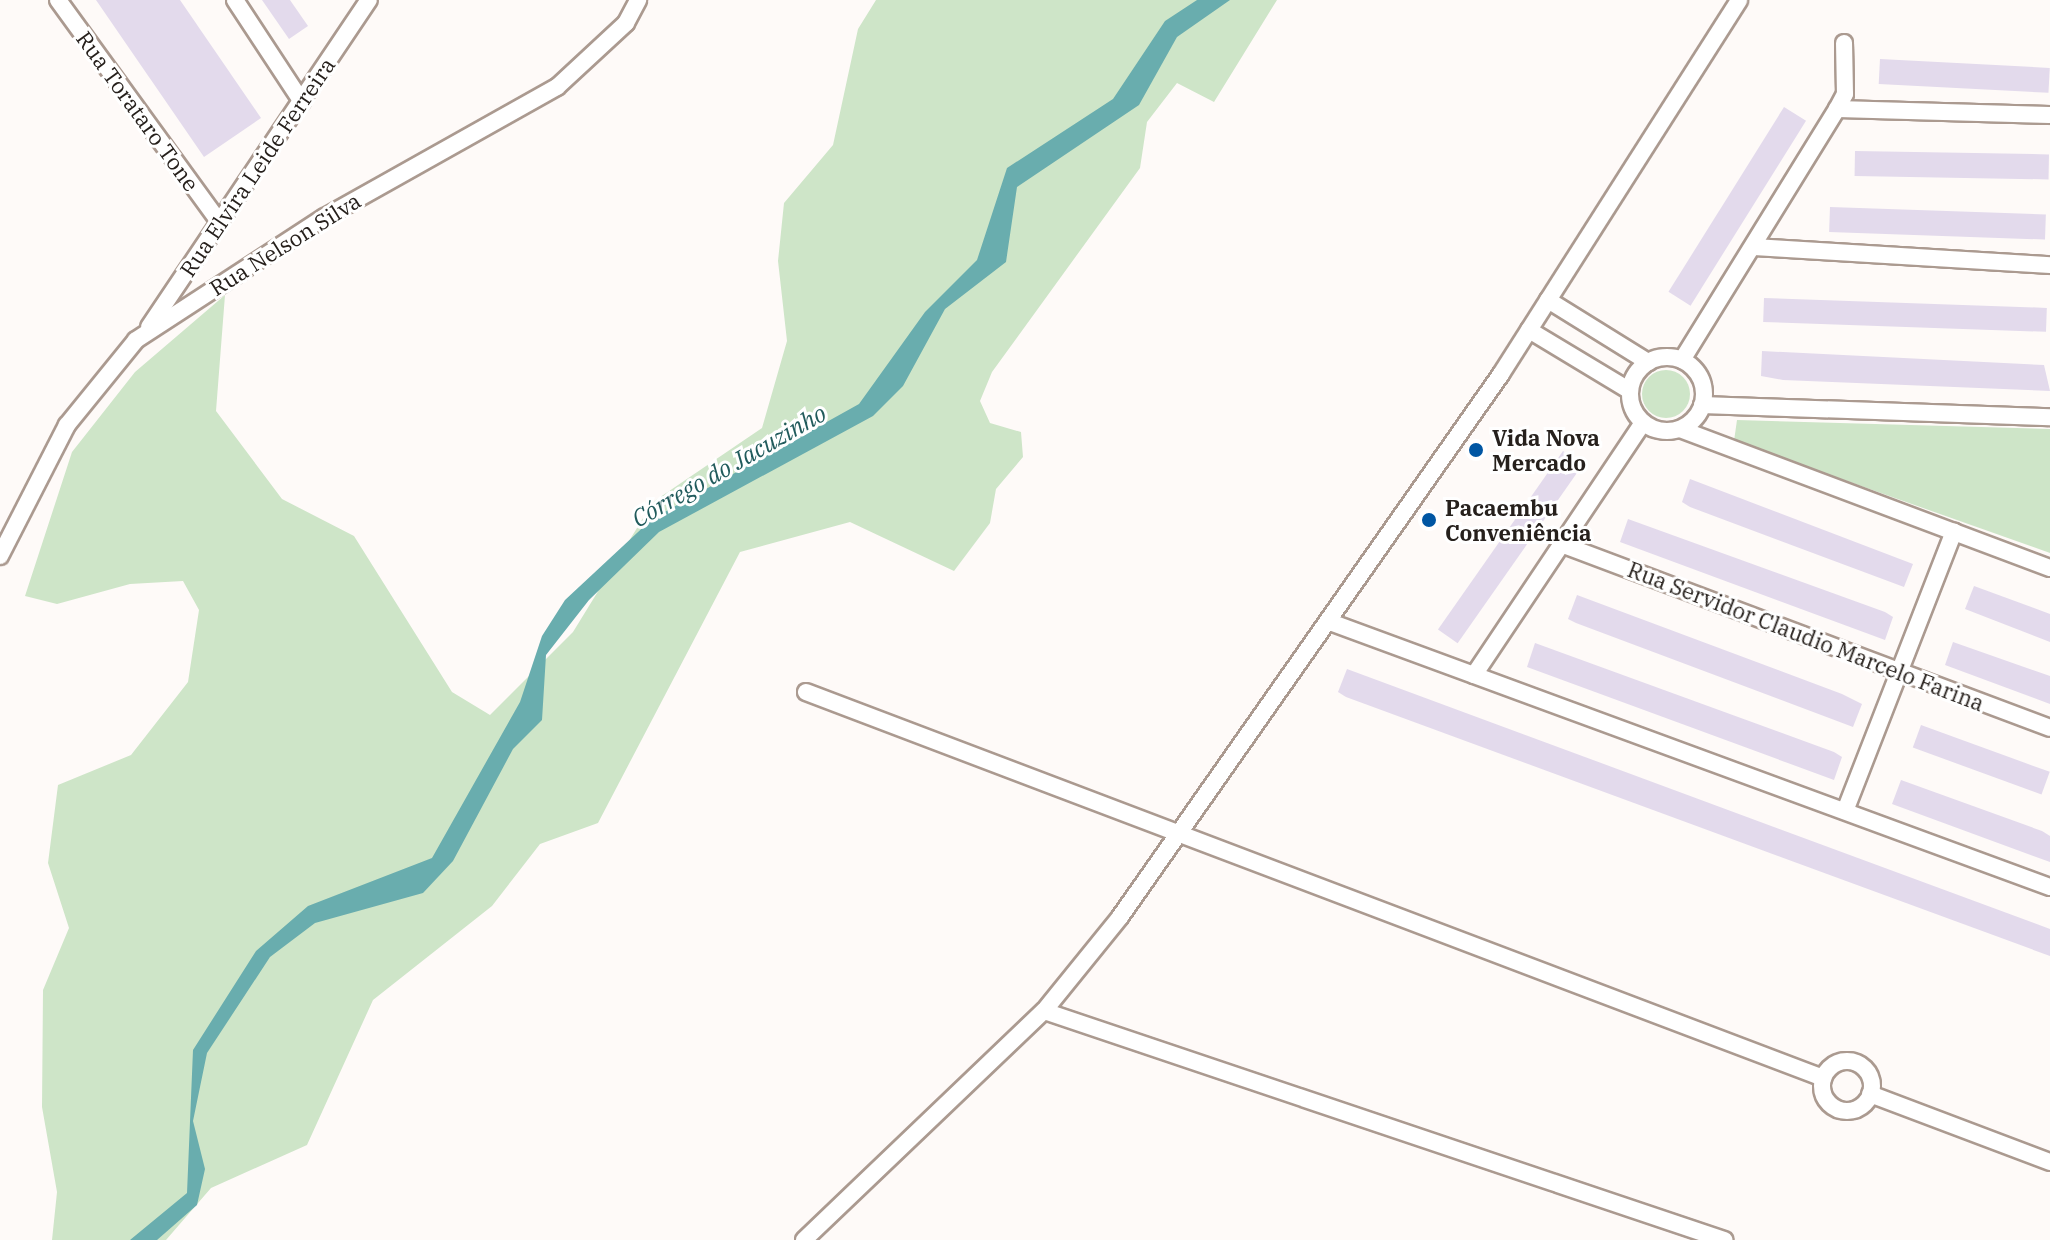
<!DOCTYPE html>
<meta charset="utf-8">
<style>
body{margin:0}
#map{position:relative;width:2050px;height:1240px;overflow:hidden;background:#fefaf8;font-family:"IBM Plex Serif",serif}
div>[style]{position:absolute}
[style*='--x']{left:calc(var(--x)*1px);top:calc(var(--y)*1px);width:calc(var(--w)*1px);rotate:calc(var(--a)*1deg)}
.green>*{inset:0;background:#cee5c8}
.round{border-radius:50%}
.water>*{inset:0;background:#69adae}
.building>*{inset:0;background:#e3daec;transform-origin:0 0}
.roads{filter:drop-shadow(2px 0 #ab9a90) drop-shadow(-2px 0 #ab9a90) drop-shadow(0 2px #ab9a90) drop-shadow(0 -2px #ab9a90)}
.minor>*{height:16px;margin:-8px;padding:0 8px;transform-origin:8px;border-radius:8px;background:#fff}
.minor>.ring{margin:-8px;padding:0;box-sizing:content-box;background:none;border:16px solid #fff;border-radius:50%}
.dots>*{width:22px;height:22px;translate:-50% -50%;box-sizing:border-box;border:4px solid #fff;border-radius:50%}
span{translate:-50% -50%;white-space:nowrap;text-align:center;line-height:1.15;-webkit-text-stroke:6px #fff;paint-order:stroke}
.street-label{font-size:22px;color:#26201c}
.poi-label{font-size:22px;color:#26201c;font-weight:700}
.left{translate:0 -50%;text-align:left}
.water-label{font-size:24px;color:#215b5c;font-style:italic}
</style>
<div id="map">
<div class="green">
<div style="clip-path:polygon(876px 0,1277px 0,1214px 102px,1177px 83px,1147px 122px,1140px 168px,992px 372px,980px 401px,990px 423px,1021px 432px,1023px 457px,996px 489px,990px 523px,954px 571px,850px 522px,740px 552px,598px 823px,540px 844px,492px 906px,373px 1000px,307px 1145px,211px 1188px,166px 1240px,52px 1240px,57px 1192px,42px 1107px,43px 990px,69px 928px,48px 863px,58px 785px,131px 755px,188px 682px,199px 610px,183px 581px,130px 584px,57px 604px,25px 596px,72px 452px,135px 372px,225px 295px,216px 411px,282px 499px,354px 536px,452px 692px,490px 715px,573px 632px,653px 502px,762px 428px,787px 341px,778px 261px,784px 203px,833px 145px,858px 29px)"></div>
<div class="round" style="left:1642px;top:370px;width:48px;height:48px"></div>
<div style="clip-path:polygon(1737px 420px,2050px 429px,2050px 553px,1734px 441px)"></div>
</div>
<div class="water">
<div style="clip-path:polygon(1197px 0,1230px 0,1177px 37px,1139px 105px,1017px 187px,1006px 262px,945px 309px,903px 386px,873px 416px,659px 532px,589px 600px,546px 655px,542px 720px,513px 749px,453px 861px,423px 893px,315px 923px,270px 957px,207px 1053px,193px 1121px,205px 1169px,197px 1205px,157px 1240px,130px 1240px,187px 1193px,193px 1050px,256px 951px,308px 906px,432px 858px,520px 702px,542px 636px,565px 600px,652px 519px,859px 404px,925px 312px,977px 260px,1007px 168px,1113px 99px,1165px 21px)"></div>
</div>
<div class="building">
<div style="clip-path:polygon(96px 0,180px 0,261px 118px,204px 157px)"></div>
<div style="clip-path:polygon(262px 0,290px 0,308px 26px,289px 39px)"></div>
<div style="left:1880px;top:59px;width:170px;height:25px;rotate:3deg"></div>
<div style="left:1784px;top:107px;width:26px;height:218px;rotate:32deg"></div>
<div style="left:1855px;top:151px;width:194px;height:25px;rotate:1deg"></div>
<div style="left:1830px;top:207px;width:216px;height:25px;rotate:2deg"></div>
<div style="left:1764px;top:298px;width:283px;height:24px;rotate:2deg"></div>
<div style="clip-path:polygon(1762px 351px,2044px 365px,2050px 391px,1783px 380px,1761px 376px)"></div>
<div style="left:1563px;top:451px;width:24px;height:218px;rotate:35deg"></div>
<div style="clip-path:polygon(1690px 479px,1913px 564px,1904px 587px,1690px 507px,1682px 502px)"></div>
<div style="clip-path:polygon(1628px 519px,1885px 612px,1893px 617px,1885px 640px,1620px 542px)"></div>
<div style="clip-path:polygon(1974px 586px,2050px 614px,2050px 642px,1965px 609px)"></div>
<div style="clip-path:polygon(1577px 595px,1842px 694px,1862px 704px,1853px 727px,1576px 623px,1568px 619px)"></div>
<div style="clip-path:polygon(1953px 642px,2050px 676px,2050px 704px,1945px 665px)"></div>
<div style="clip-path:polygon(1535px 643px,1834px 752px,1842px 757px,1834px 780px,1527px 667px)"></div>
<div style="clip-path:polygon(1347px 669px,2050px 929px,2050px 956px,1346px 697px,1338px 692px)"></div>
<div style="left:1921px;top:725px;width:137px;height:24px;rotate:20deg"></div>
<div style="clip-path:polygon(1901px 780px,2042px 831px,2050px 836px,2050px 862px,1892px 804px)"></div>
</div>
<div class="roads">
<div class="minor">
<div style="--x:58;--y:0;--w:274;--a:54"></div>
<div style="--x:235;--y:0;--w:122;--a:56.7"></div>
<div style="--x:1837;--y:109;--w:213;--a:1.6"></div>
<div style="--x:1754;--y:247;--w:297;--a:3.5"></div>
<div style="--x:1548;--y:300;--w:118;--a:31.8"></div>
<div style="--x:149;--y:327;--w:394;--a:-56.1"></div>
<div style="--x:1529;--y:330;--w:118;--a:31.1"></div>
<div class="ring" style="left:1630px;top:357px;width:58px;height:58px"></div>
<div style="--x:1682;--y:360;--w:295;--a:-58.3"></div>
<div style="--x:1837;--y:109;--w:17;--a:-62"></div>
<div style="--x:1845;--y:94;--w:51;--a:-91.1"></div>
<div style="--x:1702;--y:405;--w:348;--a:2"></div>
<div style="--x:1680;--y:429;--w:395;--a:20.6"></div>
<div style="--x:1561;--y:544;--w:522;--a:20.62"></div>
<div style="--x:0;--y:556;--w:147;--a:-62.9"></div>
<div style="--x:67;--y:425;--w:109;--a:-50.9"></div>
<div style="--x:136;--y:340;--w:225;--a:-33.1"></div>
<div style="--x:325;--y:217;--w:266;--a:-29.3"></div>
<div style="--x:557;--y:87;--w:94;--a:-42.8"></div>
<div style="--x:626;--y:23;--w:26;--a:-62"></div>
<div style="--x:1330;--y:622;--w:767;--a:20.21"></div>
<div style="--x:1474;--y:675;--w:303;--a:-56.2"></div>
<div style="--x:806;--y:692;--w:1088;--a:20.78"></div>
<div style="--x:1845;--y:811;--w:300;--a:-68.7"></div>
<div style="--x:1044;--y:1011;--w:718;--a:18.61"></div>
<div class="ring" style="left:1822px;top:1061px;width:34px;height:34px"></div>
<div style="--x:1870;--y:1094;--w:192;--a:20.7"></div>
<div style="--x:804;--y:1240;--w:332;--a:-43.7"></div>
<div style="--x:1044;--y:1011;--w:121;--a:-51"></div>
<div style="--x:1120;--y:917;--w:663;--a:-54.94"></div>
<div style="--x:1501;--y:374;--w:443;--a:-57.5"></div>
</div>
</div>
<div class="dots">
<div style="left:1476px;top:450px;background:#0056a3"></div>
<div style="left:1429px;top:520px;background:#0056a3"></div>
</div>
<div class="street-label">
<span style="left:138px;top:111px;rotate:54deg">Rua Torataro Tone</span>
<span style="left:257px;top:167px;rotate:-56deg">Rua Elvira Leide Ferreira</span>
<span style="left:285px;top:244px;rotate:-32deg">Rua Nelson Silva</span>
<span style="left:1806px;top:636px;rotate:21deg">Rua Servidor Claudio Marcelo Farina</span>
</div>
<div class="poi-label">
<span class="left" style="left:1492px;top:450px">Vida Nova<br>Mercado</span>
<span class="left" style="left:1445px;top:520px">Pacaembu<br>Conveniência</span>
</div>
<div class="water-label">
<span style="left:729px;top:466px;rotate:-30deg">Córrego do Jacuzinho</span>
</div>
</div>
